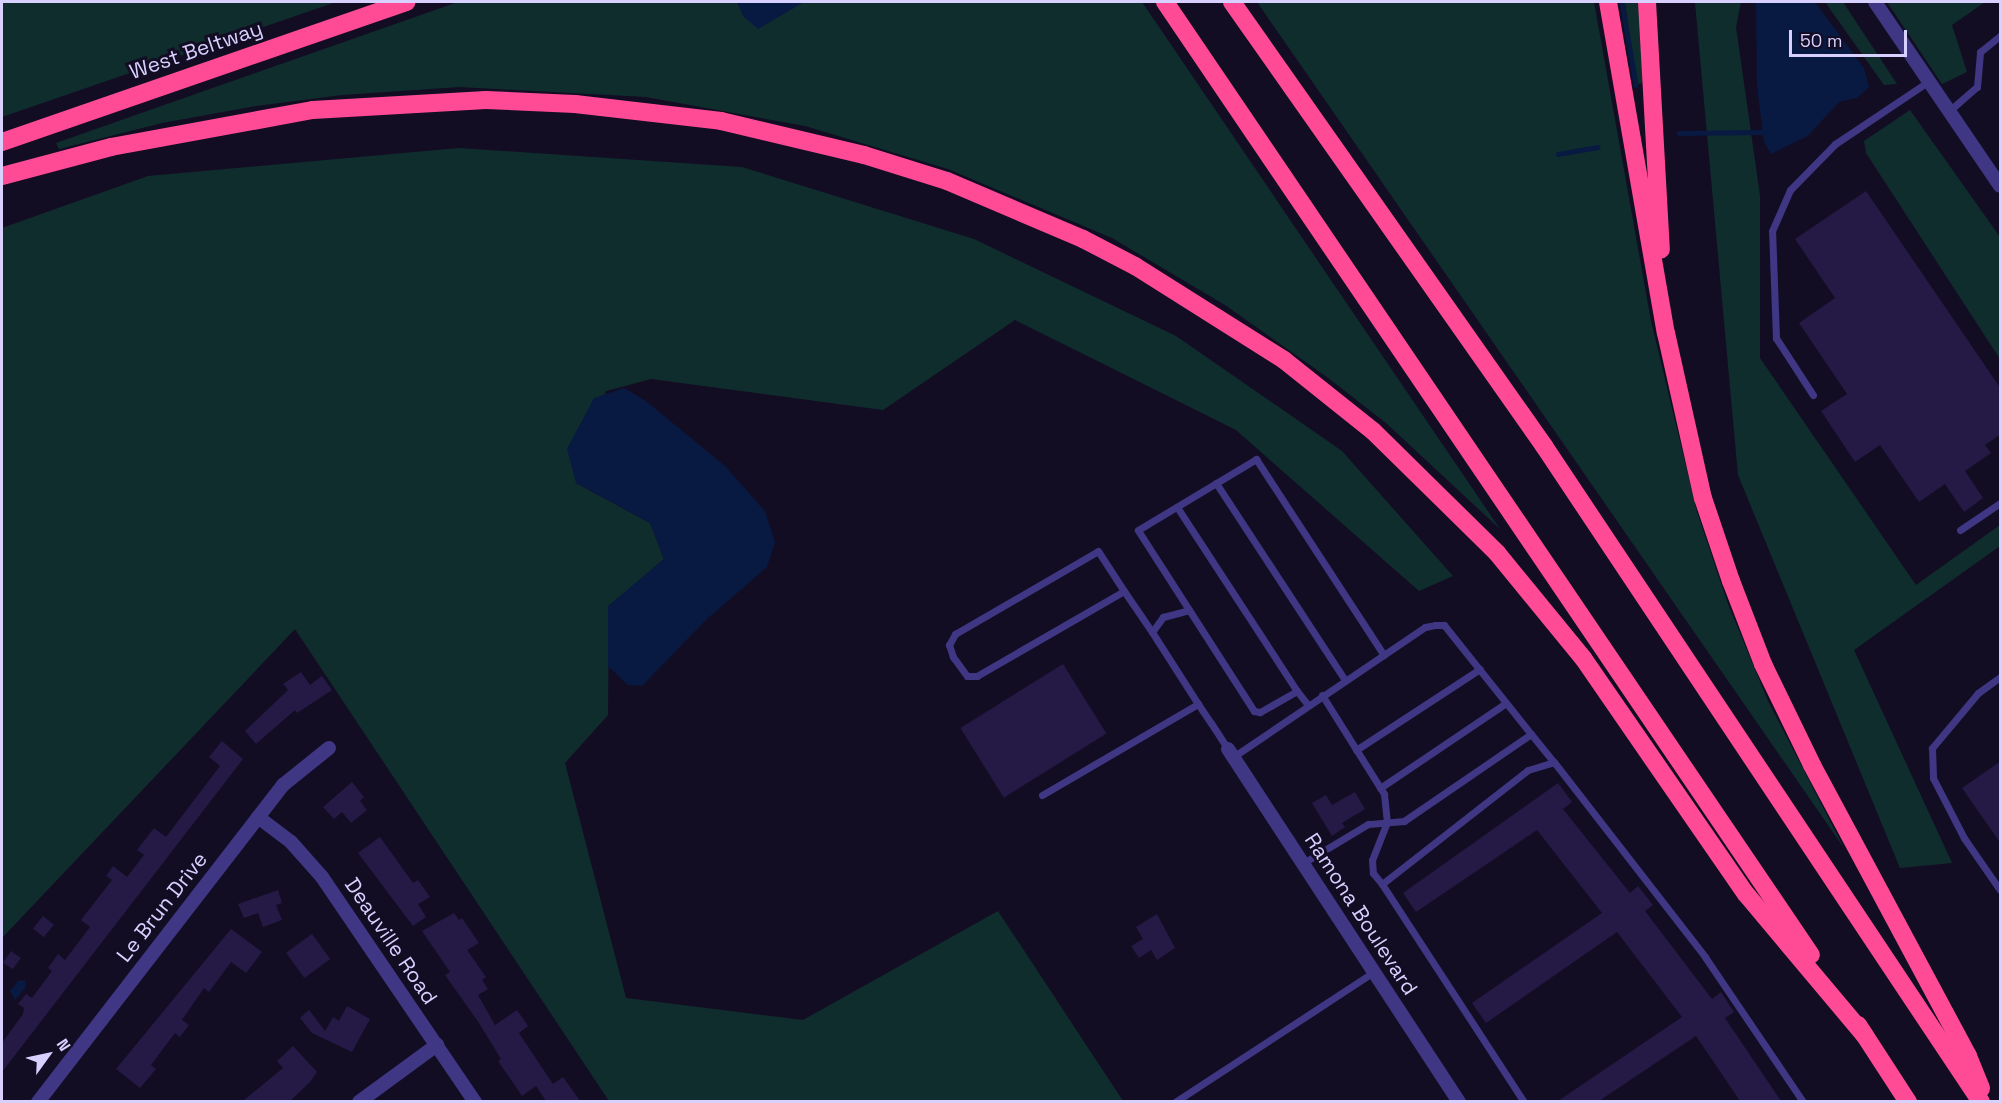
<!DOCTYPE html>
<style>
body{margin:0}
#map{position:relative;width:2002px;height:1103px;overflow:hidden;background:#130d24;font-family:"Space Grotesk",sans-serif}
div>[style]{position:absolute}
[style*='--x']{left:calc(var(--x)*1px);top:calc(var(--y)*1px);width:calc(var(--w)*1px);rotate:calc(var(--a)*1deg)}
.green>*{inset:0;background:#102d2e}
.water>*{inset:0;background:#081942}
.stream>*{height:4.5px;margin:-2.25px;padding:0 2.25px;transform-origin:2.25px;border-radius:2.25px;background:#081942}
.building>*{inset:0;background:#251945;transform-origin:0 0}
.lane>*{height:7px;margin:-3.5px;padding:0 3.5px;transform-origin:3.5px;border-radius:3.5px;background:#3f3784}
.street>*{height:14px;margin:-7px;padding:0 7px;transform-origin:7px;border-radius:7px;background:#3f3784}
.highway>*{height:18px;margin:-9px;padding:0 9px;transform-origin:9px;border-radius:9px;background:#ff4b95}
span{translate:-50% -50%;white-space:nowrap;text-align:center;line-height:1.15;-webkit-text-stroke:6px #130d24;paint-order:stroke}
.street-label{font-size:21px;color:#d8d0ff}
.frame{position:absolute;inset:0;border:3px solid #d8d0ff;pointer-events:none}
.north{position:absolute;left:18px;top:1025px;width:60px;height:60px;-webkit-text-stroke:4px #130d24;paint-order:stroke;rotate:57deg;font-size:16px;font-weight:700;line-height:24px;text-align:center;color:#d8d0ff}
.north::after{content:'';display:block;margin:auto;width:21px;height:27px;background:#d8d0ff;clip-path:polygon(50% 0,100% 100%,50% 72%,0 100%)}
.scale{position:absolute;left:1789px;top:30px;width:118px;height:27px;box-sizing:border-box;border:3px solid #d8d0ff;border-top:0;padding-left:8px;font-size:18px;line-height:21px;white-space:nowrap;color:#d8d0ff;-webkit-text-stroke:4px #130d24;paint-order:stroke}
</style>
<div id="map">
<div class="green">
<div style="clip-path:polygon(2px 2px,336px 2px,2px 117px)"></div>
<div style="clip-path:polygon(458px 2px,737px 2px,744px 17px,804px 2px,1142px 2px,1500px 529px,1386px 423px,1327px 377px,1225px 305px,1112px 238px,948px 169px,805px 126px,646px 97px,459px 87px,342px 95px,256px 106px,162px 123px,59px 149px,56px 143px)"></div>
<div style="clip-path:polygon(1257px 2px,1594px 2px,1651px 321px,1697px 512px,1728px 604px,1768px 701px,1844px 848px)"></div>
<div style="clip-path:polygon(1625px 2px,1641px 2px,1643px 73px,1642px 83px,1636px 85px)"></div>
<div style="clip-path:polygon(1695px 2px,1741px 2px,1736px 27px,1760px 196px,1760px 358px,1916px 585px,2000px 525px,2000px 546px,1854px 650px,1952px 863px,1900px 868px,1738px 475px)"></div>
<div style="clip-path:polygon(1825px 2px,1843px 2px,1897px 84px,1884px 85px)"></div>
<div style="clip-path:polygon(1887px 2px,1985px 2px,1952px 25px,1967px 72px,1942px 84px)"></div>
<div style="clip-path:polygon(1910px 110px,2000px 237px,2000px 359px,1866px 153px,1864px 141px)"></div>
<div style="clip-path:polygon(459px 148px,742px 167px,974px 239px,1176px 336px,1342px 451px,1453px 576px,1419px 591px,1236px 430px,1015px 320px,883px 410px,651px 379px,606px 391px,576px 483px,650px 523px,664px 559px,609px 606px,608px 715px,565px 763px,626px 998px,803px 1020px,998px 911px,1123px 1101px,609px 1101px,295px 629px,2px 938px,2px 228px,148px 176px)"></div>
</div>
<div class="water">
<div style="clip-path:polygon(737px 2px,804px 2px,758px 29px,744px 17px)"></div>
<div style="clip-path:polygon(1756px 2px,1815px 2px,1864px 68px,1869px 87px,1857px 98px,1839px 102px,1808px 136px,1771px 154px,1764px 142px,1757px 87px)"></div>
<div style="clip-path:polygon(624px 388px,646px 401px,725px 466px,765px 511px,775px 542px,767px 567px,707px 619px,642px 686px,628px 685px,608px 666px,608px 606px,664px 559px,650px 523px,576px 483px,567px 449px,594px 398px)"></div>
<div style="clip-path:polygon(25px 980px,26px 987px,15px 1000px,10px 991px,18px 981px)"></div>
</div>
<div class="stream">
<div style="--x:1622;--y:2;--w:84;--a:80.4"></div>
<div style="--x:1679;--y:133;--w:84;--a:-0.7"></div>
<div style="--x:1558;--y:154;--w:40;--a:-10"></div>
</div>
<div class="building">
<div style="clip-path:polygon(1866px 191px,2001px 389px,2001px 434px,1985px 445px,1991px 453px,1965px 471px,1983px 498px,1964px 512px,1945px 484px,1919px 502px,1880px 445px,1855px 462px,1821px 411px,1847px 394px,1799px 323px,1835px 298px,1795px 239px)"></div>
<div style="left:1063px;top:664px;width:82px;height:121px;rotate:58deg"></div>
<div style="clip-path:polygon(301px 672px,310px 685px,322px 676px,332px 690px,297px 713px,295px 710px,256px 744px,245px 731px,288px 690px,283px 684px)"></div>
<div style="clip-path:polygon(222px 741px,243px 759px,2px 1072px,2px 1043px,23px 1014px,24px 1008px,18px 1004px,26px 994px,32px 998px,52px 971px,48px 968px,58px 954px,65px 960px,90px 927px,81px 920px,112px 880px,106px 876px,113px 866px,127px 877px,144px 855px,137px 850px,154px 828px,166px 837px,220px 766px,209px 757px)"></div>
<div style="clip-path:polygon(2001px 761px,2001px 844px,1962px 788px)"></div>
<div style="clip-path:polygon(352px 782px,364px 797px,360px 801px,367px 810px,351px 823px,342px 812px,334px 819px,323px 807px)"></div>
<div style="clip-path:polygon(1558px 783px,1572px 802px,1563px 809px,1630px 893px,1638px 886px,1653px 905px,1645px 911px,1712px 999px,1721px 992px,1734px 1012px,1725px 1018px,1781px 1101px,1740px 1101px,1696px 1036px,1599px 1101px,1558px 1101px,1682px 1017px,1617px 932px,1486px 1023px,1472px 1003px,1602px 913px,1537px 830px,1416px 912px,1403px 893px)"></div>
<div style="clip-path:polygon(1355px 792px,1365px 809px,1342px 823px,1345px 827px,1332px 836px,1312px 803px,1326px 795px,1332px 805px)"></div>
<div style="clip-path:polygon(380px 837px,413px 883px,418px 880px,430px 897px,418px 904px,426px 917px,413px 926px,358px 853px)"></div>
<div style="clip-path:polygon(278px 890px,282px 903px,276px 905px,282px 920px,263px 927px,258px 913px,244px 918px,238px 904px)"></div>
<div style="clip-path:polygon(454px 913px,459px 920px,462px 918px,479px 943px,467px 950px,486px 977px,482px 980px,488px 989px,478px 995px,495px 1025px,517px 1010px,528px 1026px,519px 1033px,553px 1084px,563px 1077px,580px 1101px,546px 1101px,536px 1086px,522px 1096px,498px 1061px,501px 1059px,479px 1023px,445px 975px,450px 972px,422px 931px)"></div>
<div style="clip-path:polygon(1157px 914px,1175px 948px,1157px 960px,1151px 950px,1139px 958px,1131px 946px,1143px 939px,1136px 927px)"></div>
<div style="left:43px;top:916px;width:14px;height:16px;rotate:39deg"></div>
<div style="clip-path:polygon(231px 929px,262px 952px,246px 973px,231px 962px,209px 992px,204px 988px,182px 1020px,189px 1025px,180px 1037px,175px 1033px,151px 1065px,156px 1069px,140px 1088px,116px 1069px)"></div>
<div style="left:312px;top:934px;width:31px;height:32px;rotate:54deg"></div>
<div style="left:11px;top:951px;width:12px;height:14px;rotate:35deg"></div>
<div style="clip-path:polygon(347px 1006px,370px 1019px,352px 1052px,312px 1033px,300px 1018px,309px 1010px,325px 1031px,333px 1017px,339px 1021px)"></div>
<div style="clip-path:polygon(293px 1046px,317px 1072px,310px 1082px,290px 1101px,243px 1101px,283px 1068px,277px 1061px)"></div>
</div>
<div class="lane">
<div style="--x:1949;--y:111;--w:37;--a:-41"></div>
<div style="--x:1977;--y:87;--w:35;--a:-85"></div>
<div style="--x:1980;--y:52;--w:26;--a:-39"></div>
<div style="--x:1813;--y:395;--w:68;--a:-123"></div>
<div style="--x:1776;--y:338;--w:107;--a:-92.1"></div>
<div style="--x:1772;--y:231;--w:45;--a:-66.3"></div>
<div style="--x:1790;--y:190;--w:64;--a:-45.6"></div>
<div style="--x:1835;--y:144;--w:113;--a:-33.8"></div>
<div style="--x:1216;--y:483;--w:235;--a:56.8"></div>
<div style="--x:1177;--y:507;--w:220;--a:56.9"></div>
<div style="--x:1960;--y:530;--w:48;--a:-34"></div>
<div style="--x:1124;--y:591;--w:170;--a:150"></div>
<div style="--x:977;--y:676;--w:10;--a:180"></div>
<div style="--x:967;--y:676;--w:24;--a:-126"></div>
<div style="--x:953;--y:657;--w:13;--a:-108"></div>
<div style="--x:949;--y:645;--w:13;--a:-61"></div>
<div style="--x:955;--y:634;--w:165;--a:-30.1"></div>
<div style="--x:1098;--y:551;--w:48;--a:57"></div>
<div style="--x:1124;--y:591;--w:50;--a:55.7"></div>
<div style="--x:1152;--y:632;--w:85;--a:57.4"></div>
<div style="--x:1198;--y:704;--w:23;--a:56"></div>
<div style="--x:1211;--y:723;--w:31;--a:57"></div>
<div style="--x:1152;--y:632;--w:19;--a:-54"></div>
<div style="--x:1163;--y:617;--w:27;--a:-15"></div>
<div style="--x:2000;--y:677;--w:27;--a:144"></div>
<div style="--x:1978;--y:693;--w:72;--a:129.9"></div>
<div style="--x:1932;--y:748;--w:30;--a:88"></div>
<div style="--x:1933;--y:778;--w:68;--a:62.7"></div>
<div style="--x:1964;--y:838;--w:63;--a:55.3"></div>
<div style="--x:1322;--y:695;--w:117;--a:57.9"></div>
<div style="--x:1384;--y:794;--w:28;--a:84"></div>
<div style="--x:1387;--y:822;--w:41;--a:111.5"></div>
<div style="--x:1372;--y:860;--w:13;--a:86"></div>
<div style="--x:1373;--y:873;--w:14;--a:51"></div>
<div style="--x:1308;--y:705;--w:18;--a:-128"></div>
<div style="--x:1297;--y:691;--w:43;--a:150.4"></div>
<div style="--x:1260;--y:712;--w:6;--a:-171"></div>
<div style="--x:1254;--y:711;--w:215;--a:-122.7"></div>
<div style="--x:1138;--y:530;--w:138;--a:-31"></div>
<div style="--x:1256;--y:459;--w:234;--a:56.9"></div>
<div style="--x:1531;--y:734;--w:36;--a:51"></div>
<div style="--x:1356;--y:750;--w:148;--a:-33.2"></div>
<div style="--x:1233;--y:757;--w:232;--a:-34.1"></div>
<div style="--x:1425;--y:627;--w:10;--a:-11"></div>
<div style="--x:1435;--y:625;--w:9;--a:0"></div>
<div style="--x:1444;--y:625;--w:139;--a:51.4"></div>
<div style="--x:1531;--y:734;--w:154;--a:145.6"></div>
<div style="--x:1404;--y:821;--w:36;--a:175"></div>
<div style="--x:1368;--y:824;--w:76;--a:149"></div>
<div style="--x:1380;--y:788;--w:152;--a:-34"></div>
<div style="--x:1042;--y:795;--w:181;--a:-30.3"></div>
<div style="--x:1175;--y:1102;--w:238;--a:-33.2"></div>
<div style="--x:1524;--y:1102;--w:260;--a:-123.1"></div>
<div style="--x:1382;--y:884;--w:185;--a:-38"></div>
<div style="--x:1528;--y:770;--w:27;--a:-17"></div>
<div style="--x:1554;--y:762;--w:247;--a:52.2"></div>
<div style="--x:1705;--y:957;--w:175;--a:55.9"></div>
</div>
<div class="street">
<div style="--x:1875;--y:2;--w:222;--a:55.8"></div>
<div style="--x:1228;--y:749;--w:422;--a:56.8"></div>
<div style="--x:258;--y:817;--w:41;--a:37.1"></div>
<div style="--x:291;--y:842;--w:47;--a:48.5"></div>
<div style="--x:322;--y:877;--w:272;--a:55.8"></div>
<div style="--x:38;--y:1102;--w:401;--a:-52.3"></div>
<div style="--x:283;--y:785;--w:59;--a:-38.8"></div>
<div style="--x:359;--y:1102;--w:97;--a:-36.2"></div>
</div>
<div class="highway">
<div style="--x:1165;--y:2;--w:1151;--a:55.87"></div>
<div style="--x:1232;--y:2;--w:543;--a:54.9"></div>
<div style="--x:1544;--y:446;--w:788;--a:56.33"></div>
<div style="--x:1608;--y:2;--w:336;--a:80.1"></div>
<div style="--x:1666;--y:333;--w:169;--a:77.4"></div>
<div style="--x:1703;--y:498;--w:88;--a:71.4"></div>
<div style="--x:1731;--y:581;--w:89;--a:68.9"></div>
<div style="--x:1763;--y:664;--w:112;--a:64.1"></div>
<div style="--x:1812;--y:765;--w:330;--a:61.8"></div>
<div style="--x:1968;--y:1056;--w:35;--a:68"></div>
<div style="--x:1647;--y:2;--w:248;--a:86.8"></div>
<div style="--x:2;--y:142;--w:428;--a:-19.1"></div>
<div style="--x:2;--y:176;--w:113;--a:-14.9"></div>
<div style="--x:111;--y:147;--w:205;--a:-10.4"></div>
<div style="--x:313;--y:110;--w:173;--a:-3.3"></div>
<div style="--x:486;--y:100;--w:89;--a:2.6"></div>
<div style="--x:575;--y:104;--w:147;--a:6.6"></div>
<div style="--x:721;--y:121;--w:147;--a:13.4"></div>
<div style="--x:864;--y:155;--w:87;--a:17.4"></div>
<div style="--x:947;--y:181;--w:148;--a:23.1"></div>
<div style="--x:1083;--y:239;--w:59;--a:27.4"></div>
<div style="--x:1135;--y:266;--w:176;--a:32.2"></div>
<div style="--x:1284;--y:360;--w:114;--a:38.6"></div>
<div style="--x:1373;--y:431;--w:174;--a:44.5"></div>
<div style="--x:1497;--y:553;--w:136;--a:50.7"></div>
<div style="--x:1583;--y:658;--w:287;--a:55.4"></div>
<div style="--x:1746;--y:894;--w:185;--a:50"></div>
<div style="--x:1858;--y:1025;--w:92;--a:57"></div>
</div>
<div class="street-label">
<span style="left:196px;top:50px;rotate:-19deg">West Beltway</span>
<span style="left:162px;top:907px;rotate:-52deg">Le Brun Drive</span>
<span style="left:1361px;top:914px;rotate:57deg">Ramona Boulevard</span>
<span style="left:391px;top:941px;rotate:56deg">Deauville Road</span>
</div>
<div class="frame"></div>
<div class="north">N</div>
<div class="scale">50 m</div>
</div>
